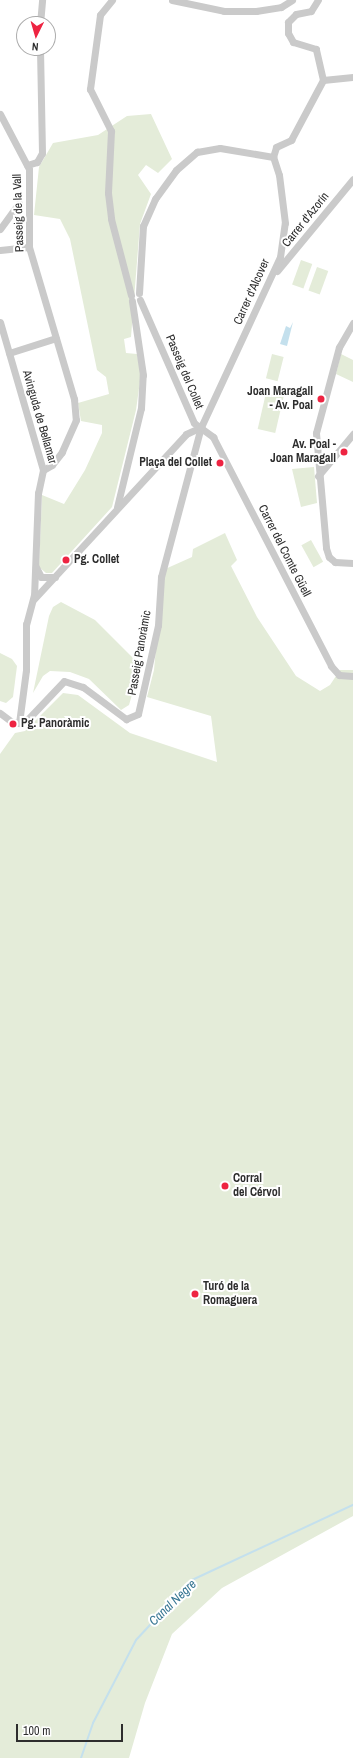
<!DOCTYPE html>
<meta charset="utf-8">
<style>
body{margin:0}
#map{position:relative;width:353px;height:1758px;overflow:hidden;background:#fff;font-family:"Archivo Narrow",sans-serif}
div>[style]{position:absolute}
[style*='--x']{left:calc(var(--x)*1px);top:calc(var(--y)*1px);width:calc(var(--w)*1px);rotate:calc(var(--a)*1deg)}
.green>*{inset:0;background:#e4ecd9;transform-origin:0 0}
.water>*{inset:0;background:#c4e0ed}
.stream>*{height:2px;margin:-1px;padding:0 1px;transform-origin:1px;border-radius:1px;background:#c4e0ed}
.minor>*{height:7px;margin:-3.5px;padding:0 3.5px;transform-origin:3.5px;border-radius:3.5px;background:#cacaca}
.dots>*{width:11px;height:11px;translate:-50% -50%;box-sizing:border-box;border:2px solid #fff;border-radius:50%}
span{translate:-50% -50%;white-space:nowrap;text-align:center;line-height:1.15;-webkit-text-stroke:4px #fff;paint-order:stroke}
.street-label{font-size:12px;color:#2d2d2d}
.poi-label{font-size:12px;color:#2d2d2d;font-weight:700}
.right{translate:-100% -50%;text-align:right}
.left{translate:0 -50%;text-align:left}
.water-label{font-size:13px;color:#377693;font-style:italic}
.north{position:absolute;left:16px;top:16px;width:40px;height:40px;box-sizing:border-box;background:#fff;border:1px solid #ababab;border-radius:50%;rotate:185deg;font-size:11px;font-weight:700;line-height:16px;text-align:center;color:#2d2d2d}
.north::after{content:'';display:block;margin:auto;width:14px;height:18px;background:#ee2442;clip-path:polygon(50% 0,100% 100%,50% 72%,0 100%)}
.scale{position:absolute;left:16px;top:1724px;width:107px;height:18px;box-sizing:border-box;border:2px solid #2d2d2d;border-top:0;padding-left:5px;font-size:12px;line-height:14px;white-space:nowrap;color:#2d2d2d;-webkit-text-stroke:3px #fff;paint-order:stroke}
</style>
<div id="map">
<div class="green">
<div style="clip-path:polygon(151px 114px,172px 159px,158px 173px,146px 165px,138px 175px,151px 194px,140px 224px,131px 337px,124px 339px,126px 353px,137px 354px,141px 374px,136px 410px,112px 507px,52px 573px,46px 573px,39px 567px,42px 495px,64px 504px,85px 470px,102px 433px,102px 425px,81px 421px,78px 403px,109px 394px,106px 377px,97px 370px,70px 239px,60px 219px,34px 215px,39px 167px,53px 143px,98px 135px,127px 116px)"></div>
<div style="left:301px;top:260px;width:12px;height:26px;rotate:20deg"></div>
<div style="left:317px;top:267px;width:12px;height:25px;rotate:20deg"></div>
<div style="left:272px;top:354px;width:12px;height:25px;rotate:14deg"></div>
<div style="clip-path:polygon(341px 354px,353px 360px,353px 382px,336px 374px)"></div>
<div style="left:266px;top:393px;width:18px;height:37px;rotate:13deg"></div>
<div style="clip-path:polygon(314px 467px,317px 503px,301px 507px,292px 469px)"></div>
<div style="clip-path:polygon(225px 533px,237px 560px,231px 566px,257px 617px,296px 676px,320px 691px,330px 685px,340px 670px,353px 670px,353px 1516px,222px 1588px,172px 1634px,145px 1703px,129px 1758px,0 1758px,0 754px,15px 733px,25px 731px,63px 693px,78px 695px,130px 733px,217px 762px,211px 716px,147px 697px,154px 670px,163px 570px,192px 557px,193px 549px)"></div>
<div style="left:311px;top:540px;width:25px;height:11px;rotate:61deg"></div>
<div style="clip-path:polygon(61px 602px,95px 620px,136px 661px,137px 678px,129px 705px,121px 710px,89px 679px,70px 672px,50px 671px,43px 676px,33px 693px,49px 616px,53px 607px)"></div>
<div style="clip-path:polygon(0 653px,12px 659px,17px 666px,13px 697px,6px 703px,0 701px)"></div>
</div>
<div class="water">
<div style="clip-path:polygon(293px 322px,287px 346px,280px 344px,286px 326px,290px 328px)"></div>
</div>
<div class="stream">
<div style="--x:81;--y:1758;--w:37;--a:-71"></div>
<div style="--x:93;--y:1723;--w:93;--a:-62.6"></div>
<div style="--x:136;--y:1640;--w:82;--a:-47"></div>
<div style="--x:192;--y:1580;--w:178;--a:-25"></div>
</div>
<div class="minor">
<div style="--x:112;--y:0;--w:19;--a:129"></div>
<div style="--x:100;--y:15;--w:75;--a:97.7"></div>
<div style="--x:90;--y:89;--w:47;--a:63.4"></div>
<div style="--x:111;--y:131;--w:62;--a:92.8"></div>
<div style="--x:108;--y:193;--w:26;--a:83"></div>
<div style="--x:111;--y:219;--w:79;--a:75.3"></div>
<div style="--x:172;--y:0;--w:53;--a:11.9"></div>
<div style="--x:224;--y:11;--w:32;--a:0"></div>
<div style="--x:256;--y:11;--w:25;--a:-9"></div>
<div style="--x:281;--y:7;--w:13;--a:-32"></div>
<div style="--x:40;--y:24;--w:24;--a:-85"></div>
<div style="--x:323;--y:80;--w:30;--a:-6"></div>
<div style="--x:0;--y:114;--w:62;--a:62.2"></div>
<div style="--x:29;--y:169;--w:78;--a:90"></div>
<div style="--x:29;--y:247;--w:159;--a:73.5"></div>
<div style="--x:74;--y:399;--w:21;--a:85"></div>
<div style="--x:76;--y:420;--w:35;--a:114"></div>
<div style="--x:62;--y:452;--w:16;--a:128"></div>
<div style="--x:52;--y:465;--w:10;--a:151"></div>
<div style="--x:273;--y:157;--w:10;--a:-73"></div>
<div style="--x:276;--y:147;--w:17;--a:-25"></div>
<div style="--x:291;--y:140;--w:68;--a:-61.9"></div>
<div style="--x:323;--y:80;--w:32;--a:-103"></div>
<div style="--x:316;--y:49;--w:24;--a:-163"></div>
<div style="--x:293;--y:42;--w:10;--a:-119"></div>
<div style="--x:288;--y:33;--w:11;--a:-90"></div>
<div style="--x:288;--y:22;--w:11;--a:-45"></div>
<div style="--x:296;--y:14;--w:15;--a:-11"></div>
<div style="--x:311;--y:11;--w:13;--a:-58"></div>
<div style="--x:27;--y:165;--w:10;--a:-17"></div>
<div style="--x:37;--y:162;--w:10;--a:-61"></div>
<div style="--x:42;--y:153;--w:105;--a:-91.1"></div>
<div style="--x:0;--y:229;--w:32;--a:-54"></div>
<div style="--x:0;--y:250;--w:29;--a:-6"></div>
<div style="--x:277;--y:271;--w:119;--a:-50.4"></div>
<div style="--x:139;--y:293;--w:67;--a:-86.6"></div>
<div style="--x:143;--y:226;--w:30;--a:-66"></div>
<div style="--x:155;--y:199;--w:36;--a:-54"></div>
<div style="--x:176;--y:170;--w:28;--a:-41"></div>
<div style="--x:197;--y:152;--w:23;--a:-10"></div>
<div style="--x:220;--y:148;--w:54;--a:9.6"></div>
<div style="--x:140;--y:300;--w:134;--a:66.3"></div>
<div style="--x:194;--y:423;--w:24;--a:36"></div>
<div style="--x:213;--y:437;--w:258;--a:62.7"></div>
<div style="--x:331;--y:666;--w:12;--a:48"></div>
<div style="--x:339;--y:675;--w:14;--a:4"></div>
<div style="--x:0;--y:322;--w:154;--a:73.8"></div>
<div style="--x:43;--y:470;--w:24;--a:102"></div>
<div style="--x:38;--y:493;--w:102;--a:92.2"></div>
<div style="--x:34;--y:595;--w:30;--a:105"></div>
<div style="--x:26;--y:624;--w:46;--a:90"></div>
<div style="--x:26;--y:670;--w:53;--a:97.5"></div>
<div style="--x:353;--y:323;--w:28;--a:120"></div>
<div style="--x:339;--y:347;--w:89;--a:105"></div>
<div style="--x:316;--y:433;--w:115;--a:85"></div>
<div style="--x:326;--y:548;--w:9;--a:72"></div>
<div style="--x:329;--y:557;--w:8;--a:40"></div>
<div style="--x:335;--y:562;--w:18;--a:3"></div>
<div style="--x:9;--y:353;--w:49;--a:-17.7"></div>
<div style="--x:318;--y:476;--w:55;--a:-50.2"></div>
<div style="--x:117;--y:507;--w:102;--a:-76.4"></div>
<div style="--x:141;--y:408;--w:33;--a:-87"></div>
<div style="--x:143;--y:375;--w:75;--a:-98.5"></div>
<div style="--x:36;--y:567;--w:11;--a:63"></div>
<div style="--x:41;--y:577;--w:14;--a:0"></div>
<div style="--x:34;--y:599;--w:224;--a:-47.3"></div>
<div style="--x:186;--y:434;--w:17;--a:-25"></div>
<div style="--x:0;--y:713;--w:15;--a:37"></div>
<div style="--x:12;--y:722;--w:7;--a:8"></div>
<div style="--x:19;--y:723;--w:10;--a:-24"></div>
<div style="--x:28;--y:719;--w:52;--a:-46.5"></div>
<div style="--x:64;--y:681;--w:20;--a:18"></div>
<div style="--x:83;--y:687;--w:54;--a:36.7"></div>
<div style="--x:126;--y:719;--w:13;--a:-23"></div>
<div style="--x:138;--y:714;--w:91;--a:-77.3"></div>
<div style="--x:158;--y:625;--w:48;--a:-86.4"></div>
<div style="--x:161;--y:577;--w:155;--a:-75.1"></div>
<div style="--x:201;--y:427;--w:187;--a:-65.1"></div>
<div style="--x:280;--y:257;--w:34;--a:-82"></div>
<div style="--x:285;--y:223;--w:48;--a:-97.1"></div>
<div style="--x:279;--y:175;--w:19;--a:-108"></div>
</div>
<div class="dots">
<div style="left:321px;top:399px;background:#ee2442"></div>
<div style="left:344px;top:452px;background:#ee2442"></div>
<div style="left:220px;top:463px;background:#ee2442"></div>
<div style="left:66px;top:560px;background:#ee2442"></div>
<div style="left:13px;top:724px;background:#ee2442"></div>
<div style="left:225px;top:1186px;background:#ee2442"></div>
<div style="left:195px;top:1294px;background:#ee2442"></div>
</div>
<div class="street-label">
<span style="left:19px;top:213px;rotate:-92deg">Passeig de la Vall</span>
<span style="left:306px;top:220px;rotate:-51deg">Carrer d'Azorín</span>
<span style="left:252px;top:292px;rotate:-66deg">Carrer d'Alcover</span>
<span style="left:184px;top:372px;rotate:67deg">Passeig del Collet</span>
<span style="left:39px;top:417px;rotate:74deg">Avinguda de Bellamar</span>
<span style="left:284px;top:551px;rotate:63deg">Carrer del Comte Güell</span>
<span style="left:140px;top:653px;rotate:-80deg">Passeig Panoràmic</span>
</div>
<div class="poi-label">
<span class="right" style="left:313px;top:399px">Joan Maragall<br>- Av. Poal</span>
<span class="right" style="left:336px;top:452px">Av. Poal -<br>Joan Maragall</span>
<span class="right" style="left:212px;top:463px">Plaça del Collet</span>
<span class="left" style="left:74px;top:560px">Pg. Collet</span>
<span class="left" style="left:21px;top:724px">Pg. Panoràmic</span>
<span class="left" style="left:233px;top:1186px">Corral<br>del Cérvol</span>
<span class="left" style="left:203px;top:1294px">Turó de la<br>Romaguera</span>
</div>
<div class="water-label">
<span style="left:173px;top:1603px;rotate:-44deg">Canal Negre</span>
</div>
<div class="north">N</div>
<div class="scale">100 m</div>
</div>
